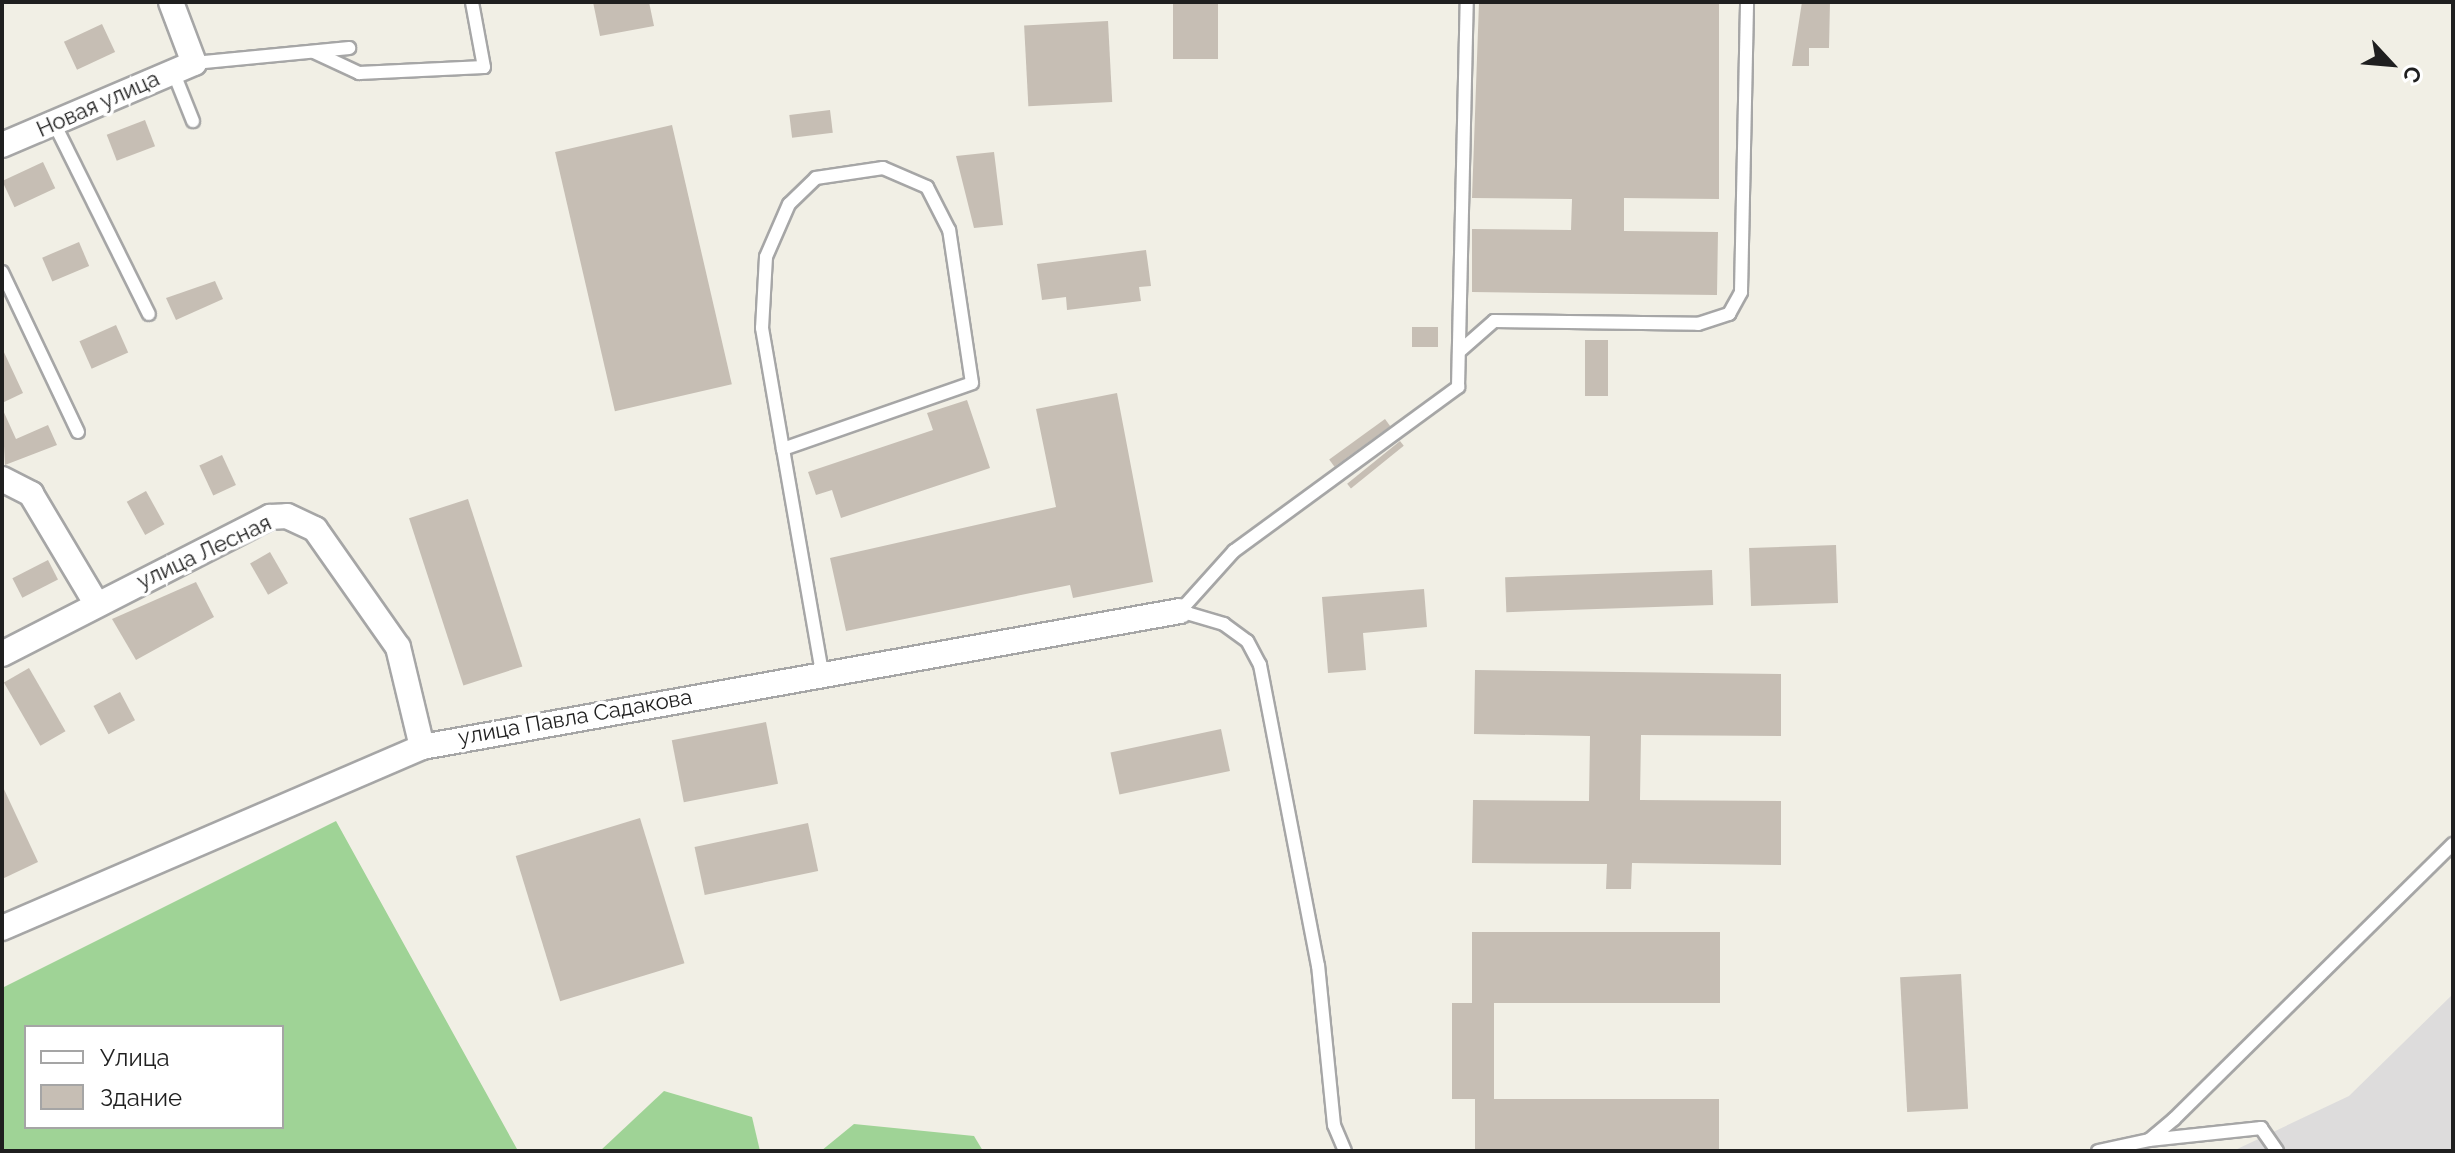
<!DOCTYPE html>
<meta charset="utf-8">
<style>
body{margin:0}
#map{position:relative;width:2455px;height:1153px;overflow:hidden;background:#f1efe5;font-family:Raleway,sans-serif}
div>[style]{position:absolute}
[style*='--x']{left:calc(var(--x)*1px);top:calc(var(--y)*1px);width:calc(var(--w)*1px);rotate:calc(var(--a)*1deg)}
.residential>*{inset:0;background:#dddcdc}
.forest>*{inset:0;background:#9fd396}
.building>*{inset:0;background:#c6beb4;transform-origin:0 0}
.roads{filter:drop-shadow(2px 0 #a6a6a6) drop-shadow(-2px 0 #a6a6a6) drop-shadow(0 2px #a6a6a6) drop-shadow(0 -2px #a6a6a6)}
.service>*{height:12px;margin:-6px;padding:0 6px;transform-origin:6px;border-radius:6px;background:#fff}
.minor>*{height:24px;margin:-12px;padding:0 12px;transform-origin:12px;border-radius:12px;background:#fff}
span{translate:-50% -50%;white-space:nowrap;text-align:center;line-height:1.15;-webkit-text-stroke:7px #fff;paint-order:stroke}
.street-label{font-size:22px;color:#1f1f1f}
.frame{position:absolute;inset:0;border:4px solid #1f1f1f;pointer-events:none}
.legend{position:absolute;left:24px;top:1025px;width:260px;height:104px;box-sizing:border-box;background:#fff;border:2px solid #a5a5a5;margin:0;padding:10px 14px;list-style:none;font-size:24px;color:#1f1f1f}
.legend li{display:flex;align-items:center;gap:16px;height:40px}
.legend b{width:40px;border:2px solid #a5a5a5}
.north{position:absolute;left:2351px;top:24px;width:80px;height:80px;-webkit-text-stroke:6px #fff;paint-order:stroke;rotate:116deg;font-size:22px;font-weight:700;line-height:32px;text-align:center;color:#1f1f1f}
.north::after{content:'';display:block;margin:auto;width:28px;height:36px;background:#1f1f1f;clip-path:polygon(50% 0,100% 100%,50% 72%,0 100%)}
</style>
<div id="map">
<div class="residential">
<div style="clip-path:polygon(2453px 994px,2453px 1151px,2233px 1151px,2349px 1096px)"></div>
</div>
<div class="forest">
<div style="clip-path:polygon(evenodd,336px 821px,517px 1149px,530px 1151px,2px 1151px,2px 988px,336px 821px,26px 1027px,282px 1027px,282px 1127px,26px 1127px,26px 1027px)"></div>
<div style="clip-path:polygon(664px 1091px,752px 1117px,760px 1151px,600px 1151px)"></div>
<div style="clip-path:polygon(854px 1124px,974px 1136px,983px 1151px,821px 1151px)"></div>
</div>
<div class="building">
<div style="clip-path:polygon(593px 2px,649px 2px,654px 26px,600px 36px)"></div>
<div style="left:1173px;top:2px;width:45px;height:57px"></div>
<div style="clip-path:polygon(1479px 2px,1719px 2px,1719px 199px,1624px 198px,1624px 231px,1718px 232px,1717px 295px,1472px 292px,1472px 229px,1571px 230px,1572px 199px,1472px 198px)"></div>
<div style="clip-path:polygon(1802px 2px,1830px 2px,1829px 48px,1809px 48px,1809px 66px,1792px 66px)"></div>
<div style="left:1108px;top:21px;width:81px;height:84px;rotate:87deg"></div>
<div style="left:102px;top:24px;width:31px;height:42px;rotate:65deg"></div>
<div style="left:830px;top:110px;width:23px;height:41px;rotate:83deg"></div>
<div style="left:145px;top:120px;width:28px;height:41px;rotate:69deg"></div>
<div style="left:672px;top:125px;width:266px;height:120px;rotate:77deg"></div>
<div style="clip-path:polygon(994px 152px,1003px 225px,974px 228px,956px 156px)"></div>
<div style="left:43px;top:162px;width:29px;height:45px;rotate:65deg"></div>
<div style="left:79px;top:242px;width:26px;height:40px;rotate:67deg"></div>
<div style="clip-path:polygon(1146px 250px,1151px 286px,1139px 287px,1141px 301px,1067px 310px,1066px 297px,1042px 300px,1037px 264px)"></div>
<div style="clip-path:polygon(215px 281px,223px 299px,176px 320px,166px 298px)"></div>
<div style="left:116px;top:325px;width:30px;height:40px;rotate:66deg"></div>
<div style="left:1412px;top:327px;width:26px;height:20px"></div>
<div style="left:1585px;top:340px;width:23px;height:56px"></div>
<div style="clip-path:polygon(2px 348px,23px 393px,2px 403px)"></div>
<div style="clip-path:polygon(1117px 393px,1153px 582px,1073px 598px,1070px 585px,846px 631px,830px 558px,1056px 507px,1036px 409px)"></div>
<div style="clip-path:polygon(967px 400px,990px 468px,841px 518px,832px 490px,816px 495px,808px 472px,933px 430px,927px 413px)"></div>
<div style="clip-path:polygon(2px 408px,16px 439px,48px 425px,57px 445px,5px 465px)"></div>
<div style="left:1385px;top:419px;width:9px;height:69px;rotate:54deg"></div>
<div style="left:1400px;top:441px;width:6px;height:68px;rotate:51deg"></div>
<div style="left:222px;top:455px;width:33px;height:25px;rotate:65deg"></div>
<div style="left:146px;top:491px;width:38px;height:22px;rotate:61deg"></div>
<div style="left:468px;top:499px;width:176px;height:62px;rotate:72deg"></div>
<div style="left:1836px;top:545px;width:58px;height:87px;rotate:88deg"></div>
<div style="left:270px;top:552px;width:36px;height:23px;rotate:60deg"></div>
<div style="left:48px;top:560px;width:22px;height:40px;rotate:63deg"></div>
<div style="left:1712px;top:570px;width:35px;height:207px;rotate:88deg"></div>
<div style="clip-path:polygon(196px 582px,214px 617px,136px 660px,112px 619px)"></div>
<div style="clip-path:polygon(1424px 589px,1427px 627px,1363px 633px,1366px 670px,1328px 673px,1322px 597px)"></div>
<div style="left:29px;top:668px;width:73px;height:29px;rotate:60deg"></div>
<div style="clip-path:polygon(1475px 670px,1781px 674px,1781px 736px,1641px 735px,1640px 800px,1781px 801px,1781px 865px,1632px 863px,1631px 889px,1606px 889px,1607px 864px,1472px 863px,1473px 800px,1589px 801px,1590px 736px,1474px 734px)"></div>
<div style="left:120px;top:692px;width:32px;height:30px;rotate:62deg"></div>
<div style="left:766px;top:722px;width:63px;height:96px;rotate:79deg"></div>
<div style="left:1221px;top:729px;width:43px;height:113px;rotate:78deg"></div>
<div style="clip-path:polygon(2px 785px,38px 862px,2px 879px)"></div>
<div style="left:640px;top:818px;width:152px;height:130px;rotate:73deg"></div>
<div style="left:808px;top:823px;width:49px;height:116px;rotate:78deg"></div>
<div style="clip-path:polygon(1472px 932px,1720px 932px,1720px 1003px,1494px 1003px,1494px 1099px,1719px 1099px,1719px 1151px,1475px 1151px,1475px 1099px,1452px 1099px,1452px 1003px,1472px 1003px)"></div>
<div style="left:1961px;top:974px;width:135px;height:61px;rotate:87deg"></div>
</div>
<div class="roads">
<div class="service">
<div style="--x:314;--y:52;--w:50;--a:25"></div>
<div style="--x:359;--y:73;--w:125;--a:-2.7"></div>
<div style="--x:484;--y:67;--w:66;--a:-100.5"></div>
<div style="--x:194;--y:63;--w:156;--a:-5.5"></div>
<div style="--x:173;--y:71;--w:54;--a:68.2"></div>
<div style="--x:55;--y:125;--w:211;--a:63.6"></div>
<div style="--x:2;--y:272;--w:177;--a:64.6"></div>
<div style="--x:1461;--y:350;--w:44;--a:-41.3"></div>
<div style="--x:1494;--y:321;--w:204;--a:0.8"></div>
<div style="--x:1698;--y:324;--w:33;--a:-18"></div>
<div style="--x:1729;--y:314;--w:25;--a:-61"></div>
<div style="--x:1741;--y:292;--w:290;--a:-88.8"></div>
<div style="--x:783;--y:449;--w:200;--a:-19.2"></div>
<div style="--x:972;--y:383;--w:155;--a:-98.5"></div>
<div style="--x:949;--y:230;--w:48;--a:-117.1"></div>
<div style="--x:927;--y:187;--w:48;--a:-156.6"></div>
<div style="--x:883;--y:168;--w:68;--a:171.5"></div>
<div style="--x:816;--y:178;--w:37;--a:136"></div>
<div style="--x:789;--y:204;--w:58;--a:113.5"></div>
<div style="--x:766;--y:257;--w:71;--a:93.2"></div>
<div style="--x:762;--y:328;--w:123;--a:80.2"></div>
<div style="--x:783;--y:449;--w:227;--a:80.1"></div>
<div style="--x:2149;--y:1140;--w:113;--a:-6.1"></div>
<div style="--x:2261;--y:1128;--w:28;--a:55"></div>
<div style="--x:1345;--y:1151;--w:28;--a:-113"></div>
<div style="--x:1334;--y:1125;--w:160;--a:-95.7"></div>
<div style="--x:1318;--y:966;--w:307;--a:-100.9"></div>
<div style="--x:1260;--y:665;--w:27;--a:-118"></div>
<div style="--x:1247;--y:641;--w:29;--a:-144"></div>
<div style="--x:1224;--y:624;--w:46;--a:-163.5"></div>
<div style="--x:1180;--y:611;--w:81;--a:-48"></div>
<div style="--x:1234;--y:551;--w:278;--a:-36.2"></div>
<div style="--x:1458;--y:387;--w:385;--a:-88.7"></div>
<div style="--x:2098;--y:1151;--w:52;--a:-12.2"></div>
<div style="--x:2149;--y:1140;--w:33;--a:-40"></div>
<div style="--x:2174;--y:1119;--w:392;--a:-44.6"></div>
</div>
<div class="minor">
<div style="--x:2;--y:145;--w:209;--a:-23.1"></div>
<div style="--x:194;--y:63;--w:65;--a:-110.7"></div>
<div style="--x:2;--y:479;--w:33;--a:27"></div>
<div style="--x:31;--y:494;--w:127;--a:59.2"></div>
<div style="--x:2;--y:654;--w:301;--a:-27.1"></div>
<div style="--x:270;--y:517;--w:17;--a:-3"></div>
<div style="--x:287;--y:516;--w:31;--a:25"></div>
<div style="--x:315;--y:529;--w:144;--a:54.9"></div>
<div style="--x:398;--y:647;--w:103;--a:76.5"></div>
<div style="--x:2;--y:928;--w:457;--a:-23.3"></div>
<div style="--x:422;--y:747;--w:770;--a:-10.17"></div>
</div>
</div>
<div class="street-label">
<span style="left:98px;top:104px;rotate:-24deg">Новая улица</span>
<span style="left:204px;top:552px;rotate:-25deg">улица Лесная</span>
<span style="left:575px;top:717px;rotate:-10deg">улица Павла Садакова</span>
</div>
<div class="frame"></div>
<ul class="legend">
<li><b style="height:10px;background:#fff"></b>Улица</li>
<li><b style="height:22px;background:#c6beb4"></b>Здание</li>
</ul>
<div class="north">С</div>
</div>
